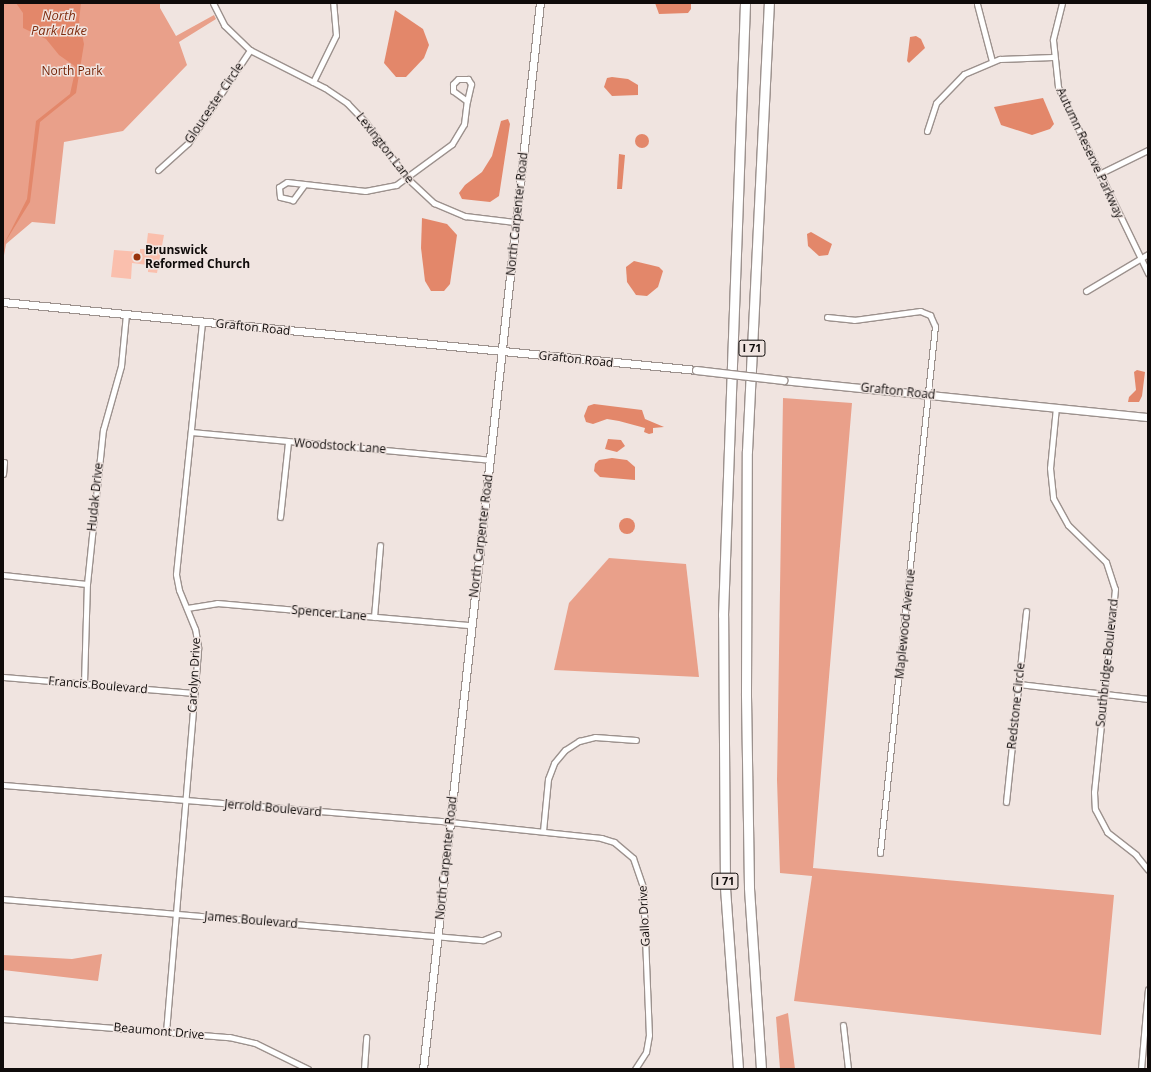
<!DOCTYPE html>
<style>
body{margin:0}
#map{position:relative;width:1151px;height:1072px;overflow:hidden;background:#f0e4e0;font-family:"Open Sans",sans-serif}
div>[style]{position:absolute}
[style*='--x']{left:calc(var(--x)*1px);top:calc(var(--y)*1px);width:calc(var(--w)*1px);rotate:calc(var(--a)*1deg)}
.green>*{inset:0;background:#e9a08a}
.water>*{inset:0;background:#e3876a}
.round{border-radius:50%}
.building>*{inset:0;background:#fabfad}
.roads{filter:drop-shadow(1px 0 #9c918d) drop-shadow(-1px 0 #9c918d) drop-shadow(0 1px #9c918d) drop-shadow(0 -1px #9c918d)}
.street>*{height:5px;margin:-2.5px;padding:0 2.5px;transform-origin:2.5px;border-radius:2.5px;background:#fff}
.secondary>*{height:7px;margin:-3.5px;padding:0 3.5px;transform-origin:3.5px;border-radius:3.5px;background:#fff}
.highway>*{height:9px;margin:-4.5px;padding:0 4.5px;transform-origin:4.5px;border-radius:4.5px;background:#fff}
.bridges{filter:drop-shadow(1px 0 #9c918d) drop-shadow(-1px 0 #9c918d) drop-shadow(0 1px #9c918d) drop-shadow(0 -1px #9c918d)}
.secondary-bridge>*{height:7px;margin:-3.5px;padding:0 3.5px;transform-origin:3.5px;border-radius:3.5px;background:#fff}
.dots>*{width:11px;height:11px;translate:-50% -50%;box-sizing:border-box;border:2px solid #f0e4e0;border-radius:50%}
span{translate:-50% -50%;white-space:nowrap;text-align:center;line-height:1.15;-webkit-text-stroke:3px #f0e4e0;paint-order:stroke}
.shield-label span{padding:1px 3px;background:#f0e4e0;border:1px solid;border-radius:3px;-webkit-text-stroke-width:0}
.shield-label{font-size:11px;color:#0f0b0a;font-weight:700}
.park-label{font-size:12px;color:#701e00}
.street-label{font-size:12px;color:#0f0b0a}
.poi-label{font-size:12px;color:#0f0b0a;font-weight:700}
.left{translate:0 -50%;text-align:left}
.water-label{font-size:13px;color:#7f2d10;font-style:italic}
.frame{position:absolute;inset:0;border:4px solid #0f0b0a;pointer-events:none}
</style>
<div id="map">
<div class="green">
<div style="clip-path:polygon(3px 3px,160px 3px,160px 8px,176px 36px,214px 15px,216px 19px,179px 42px,187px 65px,123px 131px,64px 142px,55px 224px,32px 222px,6px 244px,3px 261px)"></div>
<div style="clip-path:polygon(783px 398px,852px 403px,813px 868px,1114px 895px,1101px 1035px,794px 1001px,812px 876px,780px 873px,777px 780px)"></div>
<div style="clip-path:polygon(609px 558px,686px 564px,699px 677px,554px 670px,569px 603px)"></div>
<div style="clip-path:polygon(102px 954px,98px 981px,3px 970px,3px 955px,72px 959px)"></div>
<div style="clip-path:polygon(788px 1013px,795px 1069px,780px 1069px,776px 1017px)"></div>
</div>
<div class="water">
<div style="clip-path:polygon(16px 3px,81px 3px,79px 21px,84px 44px,76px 93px,40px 122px,30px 202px,4px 244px,27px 199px,36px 121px,70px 94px,76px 67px,59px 55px,46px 39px,23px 28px,23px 13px)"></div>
<div style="clip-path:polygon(655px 3px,691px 3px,691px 9px,688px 13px,659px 14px)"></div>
<div style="clip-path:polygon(395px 10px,423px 29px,429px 45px,424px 58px,406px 77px,396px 77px,384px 63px)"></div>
<div style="clip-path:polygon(916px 36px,921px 39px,925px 48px,909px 63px,907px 61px,910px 37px)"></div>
<div style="clip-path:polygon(612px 77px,628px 79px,638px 85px,638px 95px,612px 96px,604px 87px,607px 78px)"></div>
<div style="clip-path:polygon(1043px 98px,1054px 124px,1050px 129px,1032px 135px,1001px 125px,994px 107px)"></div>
<div style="clip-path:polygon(508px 119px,510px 124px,499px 196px,490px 202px,462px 199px,459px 193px,465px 185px,482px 172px,492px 156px,501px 121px)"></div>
<div class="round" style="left:635px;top:134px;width:14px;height:14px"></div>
<div style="clip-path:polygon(619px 154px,625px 155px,622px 189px,617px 189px)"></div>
<div style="clip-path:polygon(422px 218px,447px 224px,457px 235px,450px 284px,444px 291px,431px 291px,425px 281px,421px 248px)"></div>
<div style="clip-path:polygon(811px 232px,832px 244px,828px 255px,819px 256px,808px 246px,807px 234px)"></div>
<div style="clip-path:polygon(634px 261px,659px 267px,663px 271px,658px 287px,647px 296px,636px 295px,627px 282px,626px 267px)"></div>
<div style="clip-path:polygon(1137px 370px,1145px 372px,1142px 396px,1139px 402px,1128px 402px,1129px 397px,1136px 390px,1134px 372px)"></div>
<div style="clip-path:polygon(594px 404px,642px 410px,645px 419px,664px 427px,653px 428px,653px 433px,649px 434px,644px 432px,645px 428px,619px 421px,607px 419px,593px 424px,586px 422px,584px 416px,588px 406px)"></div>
<div style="clip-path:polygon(608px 439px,621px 440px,625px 446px,617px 452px,605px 449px)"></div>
<div style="clip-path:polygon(612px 458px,627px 460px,635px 467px,635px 480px,600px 477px,594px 471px,595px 464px,599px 460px)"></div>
<div class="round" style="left:619px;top:518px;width:16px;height:16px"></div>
</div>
<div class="building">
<div style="clip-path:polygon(148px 233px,164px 235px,157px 273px,148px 272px,148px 265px,132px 263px,131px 279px,111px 277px,114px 250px,140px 252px,140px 249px,146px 249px)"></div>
</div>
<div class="roads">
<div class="street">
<div style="--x:213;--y:3;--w:25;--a:63"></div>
<div style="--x:224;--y:25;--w:36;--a:44"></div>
<div style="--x:250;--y:50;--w:84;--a:26.9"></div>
<div style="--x:325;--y:88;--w:27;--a:34"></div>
<div style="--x:347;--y:103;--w:28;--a:46"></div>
<div style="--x:366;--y:123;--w:69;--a:53.3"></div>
<div style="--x:407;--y:178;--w:37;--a:43"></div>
<div style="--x:434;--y:203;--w:34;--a:23"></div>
<div style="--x:465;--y:216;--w:50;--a:6.8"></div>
<div style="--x:1062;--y:3;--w:38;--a:104"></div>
<div style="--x:1053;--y:40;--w:47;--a:83.9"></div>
<div style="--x:1058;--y:87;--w:207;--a:64.2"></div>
<div style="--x:977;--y:4;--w:59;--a:75.3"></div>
<div style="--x:458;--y:79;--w:10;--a:0"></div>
<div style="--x:468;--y:79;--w:6;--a:59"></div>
<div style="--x:471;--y:84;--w:17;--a:103"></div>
<div style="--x:467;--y:101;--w:17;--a:-144"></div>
<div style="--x:453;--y:91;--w:7;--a:-90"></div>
<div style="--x:453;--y:84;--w:7;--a:-45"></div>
<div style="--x:313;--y:82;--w:52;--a:-63.9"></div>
<div style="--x:336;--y:35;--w:32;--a:-95"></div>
<div style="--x:927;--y:131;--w:29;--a:-72"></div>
<div style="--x:936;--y:103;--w:40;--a:-46"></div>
<div style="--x:964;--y:74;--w:39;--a:-23"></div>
<div style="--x:1000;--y:59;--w:53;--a:-2.2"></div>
<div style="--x:158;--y:170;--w:40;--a:-42"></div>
<div style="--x:188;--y:143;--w:112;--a:-56.3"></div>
<div style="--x:1099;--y:174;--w:55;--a:-26.1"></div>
<div style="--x:304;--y:185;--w:19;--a:126"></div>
<div style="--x:293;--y:200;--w:13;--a:-167"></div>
<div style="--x:280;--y:197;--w:10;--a:-96"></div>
<div style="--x:279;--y:187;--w:9;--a:-32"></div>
<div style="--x:287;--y:182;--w:79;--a:6.6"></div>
<div style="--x:365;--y:191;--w:32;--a:-11"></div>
<div style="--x:396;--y:185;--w:69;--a:-36.2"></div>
<div style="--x:452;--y:144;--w:23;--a:-59"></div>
<div style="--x:464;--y:124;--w:23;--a:-83"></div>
<div style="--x:1086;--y:291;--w:72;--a:-30.8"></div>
<div style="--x:827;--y:317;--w:27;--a:6"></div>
<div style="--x:854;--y:320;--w:67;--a:-7.8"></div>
<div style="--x:920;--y:311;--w:11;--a:22"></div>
<div style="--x:930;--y:315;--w:12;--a:66"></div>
<div style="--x:935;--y:326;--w:530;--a:95.96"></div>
<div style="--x:1056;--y:407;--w:61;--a:95.6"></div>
<div style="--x:1050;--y:468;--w:30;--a:84"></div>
<div style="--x:1053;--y:498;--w:31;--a:61"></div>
<div style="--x:1068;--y:525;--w:53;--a:44.2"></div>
<div style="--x:1106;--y:562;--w:28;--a:72"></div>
<div style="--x:1115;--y:589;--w:204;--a:95.9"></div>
<div style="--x:1094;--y:792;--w:17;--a:87"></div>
<div style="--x:1095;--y:809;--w:26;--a:62"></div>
<div style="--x:1107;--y:832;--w:37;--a:38"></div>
<div style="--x:1136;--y:855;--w:19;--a:51"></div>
<div style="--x:191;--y:432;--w:300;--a:5.3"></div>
<div style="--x:3;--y:474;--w:12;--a:-85"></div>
<div style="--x:280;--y:517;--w:75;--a:-83.9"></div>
<div style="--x:3;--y:575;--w:84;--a:6.1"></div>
<div style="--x:187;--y:608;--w:30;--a:-9"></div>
<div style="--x:217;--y:603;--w:255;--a:5"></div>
<div style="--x:374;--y:617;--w:72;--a:-85.2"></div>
<div style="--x:3;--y:677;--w:192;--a:4.8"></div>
<div style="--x:84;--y:683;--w:99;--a:-88.3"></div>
<div style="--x:87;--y:584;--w:155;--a:-84.1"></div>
<div style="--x:103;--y:430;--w:66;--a:-74.3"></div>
<div style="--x:121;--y:366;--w:52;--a:-84.5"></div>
<div style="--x:1019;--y:684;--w:130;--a:6.6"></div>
<div style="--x:3;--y:785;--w:449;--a:4.7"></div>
<div style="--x:450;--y:822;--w:152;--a:6"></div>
<div style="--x:601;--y:838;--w:14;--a:17"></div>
<div style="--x:614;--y:842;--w:25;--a:40"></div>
<div style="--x:633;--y:858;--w:31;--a:71"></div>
<div style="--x:643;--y:887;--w:148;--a:87.7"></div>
<div style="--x:649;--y:1035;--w:17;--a:100"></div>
<div style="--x:646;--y:1052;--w:20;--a:123"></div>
<div style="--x:1006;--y:802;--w:192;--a:-84"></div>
<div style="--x:543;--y:831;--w:52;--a:-84.5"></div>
<div style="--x:548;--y:779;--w:17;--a:-69"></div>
<div style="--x:554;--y:763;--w:17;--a:-50"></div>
<div style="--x:565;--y:750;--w:17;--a:-33"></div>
<div style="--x:579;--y:741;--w:16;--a:-14"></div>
<div style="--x:595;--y:737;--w:41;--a:4.2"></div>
<div style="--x:3;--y:899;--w:482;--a:4.9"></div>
<div style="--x:483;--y:940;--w:16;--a:-22"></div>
<div style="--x:3;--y:1019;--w:227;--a:4.6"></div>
<div style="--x:229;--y:1037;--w:27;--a:13"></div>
<div style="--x:255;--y:1043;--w:59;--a:26.1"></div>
<div style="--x:843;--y:1025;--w:44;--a:83.5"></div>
<div style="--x:166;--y:1032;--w:386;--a:-85.2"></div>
<div style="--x:198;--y:647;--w:18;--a:-99"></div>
<div style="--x:195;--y:629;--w:42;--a:-112.3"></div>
<div style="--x:179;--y:590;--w:16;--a:-101"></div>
<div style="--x:176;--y:574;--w:253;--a:-84.1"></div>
<div style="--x:364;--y:1069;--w:32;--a:-86"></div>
<div style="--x:1141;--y:1069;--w:80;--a:-85"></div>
</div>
<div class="secondary">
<div style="--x:3;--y:302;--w:696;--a:5.6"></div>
<div style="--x:783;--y:380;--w:367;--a:5.8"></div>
<div style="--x:423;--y:1069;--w:1072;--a:-83.74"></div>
</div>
<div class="highway">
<div style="--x:738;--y:1069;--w:183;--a:-94.1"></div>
<div style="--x:725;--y:886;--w:271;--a:-90.4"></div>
<div style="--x:723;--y:615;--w:612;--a:-87.94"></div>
<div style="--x:761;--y:1069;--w:182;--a:-93.8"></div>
<div style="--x:749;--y:887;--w:194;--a:-90.9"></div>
<div style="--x:746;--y:693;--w:242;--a:-89.8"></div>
<div style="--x:747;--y:451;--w:449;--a:-87.2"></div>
</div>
</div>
<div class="bridges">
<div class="secondary-bridge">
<div style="--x:696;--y:370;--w:88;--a:6.6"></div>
</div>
</div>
<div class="dots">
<div style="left:137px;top:257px;background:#99330c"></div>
</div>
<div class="shield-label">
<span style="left:752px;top:348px">I 71</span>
<span style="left:725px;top:881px">I 71</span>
</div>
<div class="park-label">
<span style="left:72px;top:71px">North Park</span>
</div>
<div class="street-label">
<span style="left:214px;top:103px;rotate:-56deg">Gloucester Circle</span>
<span style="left:385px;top:148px;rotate:52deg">Lexington Lane</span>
<span style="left:1090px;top:153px;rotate:65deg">Autumn Reserve Parkway</span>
<span style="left:517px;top:214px;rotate:-84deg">North Carpenter Road</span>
<span style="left:253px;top:327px;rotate:6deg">Grafton Road</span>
<span style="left:576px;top:359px;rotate:6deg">Grafton Road</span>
<span style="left:898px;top:391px;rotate:6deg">Grafton Road</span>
<span style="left:340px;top:446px;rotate:4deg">Woodstock Lane</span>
<span style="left:95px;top:497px;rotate:-84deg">Hudak Drive</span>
<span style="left:481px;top:536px;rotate:-83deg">North Carpenter Road</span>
<span style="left:329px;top:613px;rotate:5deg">Spencer Lane</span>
<span style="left:905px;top:624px;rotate:-84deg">Maplewood Avenue</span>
<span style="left:1107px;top:663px;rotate:-84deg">Southbridge Boulevard</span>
<span style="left:194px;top:675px;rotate:-87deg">Carolyn Drive</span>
<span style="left:98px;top:685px;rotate:5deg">Francis Boulevard</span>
<span style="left:1016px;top:706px;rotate:-84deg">Redstone Circle</span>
<span style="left:273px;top:808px;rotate:5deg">Jerrold Boulevard</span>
<span style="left:446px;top:858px;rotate:-84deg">North Carpenter Road</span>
<span style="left:644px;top:916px;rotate:-93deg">Gallo Drive</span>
<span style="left:251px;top:920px;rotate:5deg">James Boulevard</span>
<span style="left:159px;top:1031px;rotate:5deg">Beaumont Drive</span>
</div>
<div class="poi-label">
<span class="left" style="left:145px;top:257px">Brunswick<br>Reformed Church</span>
</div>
<div class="water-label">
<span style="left:59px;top:23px">North<br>Park Lake</span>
</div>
<div class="frame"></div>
</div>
